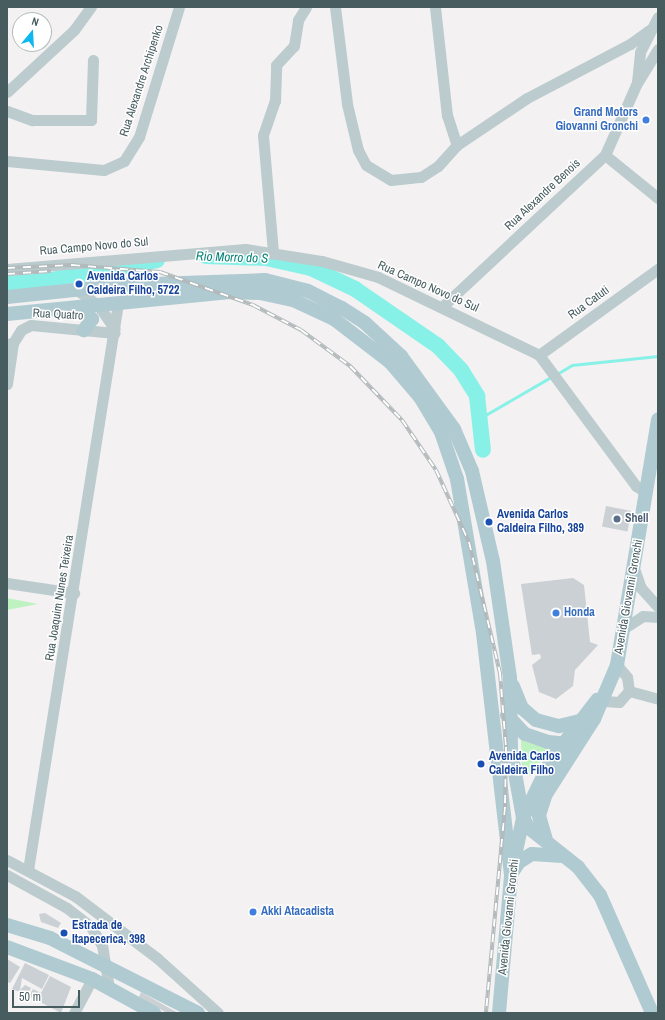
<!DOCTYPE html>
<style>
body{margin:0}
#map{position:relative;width:665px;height:1020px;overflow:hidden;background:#f3f1f1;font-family:"Archivo Narrow",sans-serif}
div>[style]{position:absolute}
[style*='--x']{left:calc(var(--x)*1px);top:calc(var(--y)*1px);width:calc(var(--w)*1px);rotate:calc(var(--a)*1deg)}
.green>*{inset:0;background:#bef2c1}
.stream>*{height:2.5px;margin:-1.25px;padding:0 1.25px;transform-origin:1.25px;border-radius:1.25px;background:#88f1e7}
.river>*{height:16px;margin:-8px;padding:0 8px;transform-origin:8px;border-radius:8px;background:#88f1e7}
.building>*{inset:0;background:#cad0d3;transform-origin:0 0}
.minor>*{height:11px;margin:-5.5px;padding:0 5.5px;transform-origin:5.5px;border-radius:5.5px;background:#bbcbce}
.major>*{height:14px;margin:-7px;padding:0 7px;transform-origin:7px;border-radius:7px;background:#afcad1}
.rail>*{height:4px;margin-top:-2px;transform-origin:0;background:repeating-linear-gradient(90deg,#fff 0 8px,#b2b9bb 0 16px);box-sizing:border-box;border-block:1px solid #b2b9bb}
.dots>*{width:11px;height:11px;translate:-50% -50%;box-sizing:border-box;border:2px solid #fff;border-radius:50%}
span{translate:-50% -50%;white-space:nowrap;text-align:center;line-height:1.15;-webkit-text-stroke:3px #fff;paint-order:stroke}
.street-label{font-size:12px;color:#475c5f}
.shop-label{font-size:12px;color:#366cbe;font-weight:700}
.right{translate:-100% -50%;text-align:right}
.left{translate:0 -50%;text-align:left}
.transit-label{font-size:12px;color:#164399;font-weight:700}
.service-label{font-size:12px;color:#4e5e75;font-weight:700}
.water-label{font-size:13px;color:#088478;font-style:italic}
.frame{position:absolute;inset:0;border:8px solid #475c5f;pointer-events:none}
.north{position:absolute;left:12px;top:12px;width:40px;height:40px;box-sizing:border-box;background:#fff;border:1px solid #b5bebf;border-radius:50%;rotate:18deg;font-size:11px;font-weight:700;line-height:16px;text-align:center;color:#475c5f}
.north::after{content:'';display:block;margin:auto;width:14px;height:18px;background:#0fb7ef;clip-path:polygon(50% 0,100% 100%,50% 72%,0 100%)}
.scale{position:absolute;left:12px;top:990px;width:68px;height:18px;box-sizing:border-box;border:2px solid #475c5f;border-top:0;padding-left:5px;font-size:12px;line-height:14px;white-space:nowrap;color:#475c5f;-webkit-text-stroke:3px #fff;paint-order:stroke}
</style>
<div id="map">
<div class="green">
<div style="clip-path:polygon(7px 598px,38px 604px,7px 610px)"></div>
<div style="clip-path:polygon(521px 740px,548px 749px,532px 776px,522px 773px)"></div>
</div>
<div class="stream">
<div style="--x:557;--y:374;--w:17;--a:-31"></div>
<div style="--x:572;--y:365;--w:86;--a:-6"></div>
<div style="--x:482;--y:417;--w:80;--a:-30.1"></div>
</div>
<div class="river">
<div style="--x:206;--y:256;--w:60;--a:1.9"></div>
<div style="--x:266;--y:258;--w:46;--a:12.5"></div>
<div style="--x:311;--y:268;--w:49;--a:25.5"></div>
<div style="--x:355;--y:289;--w:101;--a:34.5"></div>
<div style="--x:438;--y:346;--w:33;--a:46"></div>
<div style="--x:461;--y:370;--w:31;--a:58"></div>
<div style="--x:477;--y:396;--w:54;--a:83.7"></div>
<div style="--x:7;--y:284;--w:39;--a:-4"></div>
<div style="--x:46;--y:281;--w:113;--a:-10.7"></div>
</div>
<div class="building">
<div style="left:606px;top:506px;width:26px;height:21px;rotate:11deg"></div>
<div style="clip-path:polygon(573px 578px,584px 585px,590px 642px,598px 645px,575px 670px,573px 686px,556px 699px,539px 692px,532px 665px,541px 658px,540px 654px,532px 655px,521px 584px)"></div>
<div style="clip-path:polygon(45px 913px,61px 923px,58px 928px,41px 922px,39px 914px)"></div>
<div style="clip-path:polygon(7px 959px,20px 967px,10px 983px,7px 982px)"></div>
<div style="clip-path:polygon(25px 963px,49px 975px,42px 989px,22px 978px,20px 990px,25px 985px,31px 988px,27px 995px,12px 989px)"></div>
<div style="clip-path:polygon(50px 976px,71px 987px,61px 1013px,29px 996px,33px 989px,41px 993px)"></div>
<div style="clip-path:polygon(141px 992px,178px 1013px,167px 1013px,139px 997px)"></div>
</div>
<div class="minor">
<div style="--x:335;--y:7;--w:98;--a:82.9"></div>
<div style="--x:347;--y:104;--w:47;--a:76.6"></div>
<div style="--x:358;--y:150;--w:17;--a:62"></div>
<div style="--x:366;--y:165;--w:29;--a:31"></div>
<div style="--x:391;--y:180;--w:30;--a:-6"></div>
<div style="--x:421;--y:177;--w:20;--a:-33"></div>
<div style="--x:438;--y:166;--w:28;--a:-48"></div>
<div style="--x:457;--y:145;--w:84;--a:-33.9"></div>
<div style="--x:527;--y:98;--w:116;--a:-27.7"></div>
<div style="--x:630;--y:44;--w:24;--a:-36"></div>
<div style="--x:435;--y:7;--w:109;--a:83.7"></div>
<div style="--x:447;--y:115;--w:32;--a:72"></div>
<div style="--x:637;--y:82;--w:30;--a:-84"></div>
<div style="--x:640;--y:52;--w:39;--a:-63"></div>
<div style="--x:7;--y:92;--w:91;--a:-42.8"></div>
<div style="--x:74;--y:30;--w:29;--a:-54"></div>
<div style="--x:7;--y:111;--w:27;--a:20"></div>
<div style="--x:32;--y:120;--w:59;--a:0"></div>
<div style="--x:91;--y:120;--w:60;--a:-88.1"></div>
<div style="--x:605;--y:155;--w:68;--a:39.1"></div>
<div style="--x:7;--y:161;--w:97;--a:5.3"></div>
<div style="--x:104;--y:170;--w:22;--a:-24"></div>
<div style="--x:124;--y:161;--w:28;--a:-58"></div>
<div style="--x:139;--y:137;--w:136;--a:-72.9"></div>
<div style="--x:273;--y:252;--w:117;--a:-94.9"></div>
<div style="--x:263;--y:135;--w:36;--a:-71"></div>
<div style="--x:275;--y:101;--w:36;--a:-88"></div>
<div style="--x:276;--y:65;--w:26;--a:-47"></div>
<div style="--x:294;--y:46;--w:26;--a:-81"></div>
<div style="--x:298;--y:20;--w:15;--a:-58"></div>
<div style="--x:7;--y:269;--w:239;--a:-4.8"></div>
<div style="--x:245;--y:249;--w:78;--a:8.9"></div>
<div style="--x:322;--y:261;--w:58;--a:15.9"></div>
<div style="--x:378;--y:277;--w:179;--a:25.8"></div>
<div style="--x:539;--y:355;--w:163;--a:53.5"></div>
<div style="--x:636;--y:486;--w:12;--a:31"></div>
<div style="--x:77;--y:290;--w:26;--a:36"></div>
<div style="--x:98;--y:305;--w:29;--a:55"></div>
<div style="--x:443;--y:306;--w:221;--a:-43"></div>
<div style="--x:605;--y:155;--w:77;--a:-66.1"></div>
<div style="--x:636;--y:85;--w:42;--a:-58.6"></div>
<div style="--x:7;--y:344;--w:6;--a:-9"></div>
<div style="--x:13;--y:343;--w:15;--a:-58"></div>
<div style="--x:21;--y:330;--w:11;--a:-27"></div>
<div style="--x:31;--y:325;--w:84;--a:5.4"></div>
<div style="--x:539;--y:355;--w:147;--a:-35.9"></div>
<div style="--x:7;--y:384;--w:41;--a:-81.7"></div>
<div style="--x:635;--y:571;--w:18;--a:71"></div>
<div style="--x:641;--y:588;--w:25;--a:48"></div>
<div style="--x:7;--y:583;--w:68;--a:8.5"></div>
<div style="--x:626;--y:627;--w:20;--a:-33"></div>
<div style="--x:643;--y:616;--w:15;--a:4"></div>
<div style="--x:629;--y:691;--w:30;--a:15"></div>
<div style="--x:604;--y:701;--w:15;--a:4"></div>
<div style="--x:619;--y:702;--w:15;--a:-48"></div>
<div style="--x:629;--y:691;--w:14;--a:-98"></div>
<div style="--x:627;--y:677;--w:16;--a:-130"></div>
<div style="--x:7;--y:860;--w:77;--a:27.9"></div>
<div style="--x:75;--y:896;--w:103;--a:37.1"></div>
<div style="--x:157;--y:958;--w:82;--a:42"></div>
<div style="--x:28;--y:870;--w:574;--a:-80.98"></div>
<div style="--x:7;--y:875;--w:68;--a:28.8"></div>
<div style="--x:67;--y:908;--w:31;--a:38"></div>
<div style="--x:91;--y:927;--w:21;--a:59"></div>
<div style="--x:102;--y:945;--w:44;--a:80.8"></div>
<div style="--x:74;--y:1013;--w:38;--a:-62"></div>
</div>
<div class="major">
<div style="--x:7;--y:297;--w:118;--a:-5.9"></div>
<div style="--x:124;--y:285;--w:141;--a:-2"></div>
<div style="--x:265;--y:280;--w:44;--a:14.3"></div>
<div style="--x:308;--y:291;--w:38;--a:27"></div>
<div style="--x:342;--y:308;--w:27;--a:33"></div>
<div style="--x:365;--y:323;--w:49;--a:42.5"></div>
<div style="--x:401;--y:356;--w:90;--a:54"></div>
<div style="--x:454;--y:429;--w:46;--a:66.8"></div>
<div style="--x:472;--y:471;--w:92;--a:76.9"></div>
<div style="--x:493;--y:561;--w:117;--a:81.7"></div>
<div style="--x:510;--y:677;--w:74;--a:89.2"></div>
<div style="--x:511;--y:751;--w:68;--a:79.8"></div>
<div style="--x:523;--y:818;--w:12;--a:59"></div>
<div style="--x:529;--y:828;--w:63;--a:38.5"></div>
<div style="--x:578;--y:867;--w:36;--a:52"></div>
<div style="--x:600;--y:895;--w:129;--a:66.2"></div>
<div style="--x:79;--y:307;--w:18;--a:43"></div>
<div style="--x:92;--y:319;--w:14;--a:126"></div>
<div style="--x:7;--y:314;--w:224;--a:-5.6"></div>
<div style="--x:230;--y:292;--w:30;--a:2"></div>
<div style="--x:260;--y:293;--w:34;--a:12"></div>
<div style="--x:293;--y:300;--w:45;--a:24.9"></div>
<div style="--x:334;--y:319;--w:71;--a:37.5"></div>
<div style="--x:390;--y:362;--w:46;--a:49.4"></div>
<div style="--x:420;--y:397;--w:41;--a:59"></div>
<div style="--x:441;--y:432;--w:50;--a:71.2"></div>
<div style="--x:457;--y:479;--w:156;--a:80.4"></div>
<div style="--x:483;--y:633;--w:244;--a:83.4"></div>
<div style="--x:513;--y:686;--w:24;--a:68"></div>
<div style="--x:522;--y:708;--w:18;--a:41"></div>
<div style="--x:536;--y:720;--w:24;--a:15"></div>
<div style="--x:559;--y:726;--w:21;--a:-14"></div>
<div style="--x:507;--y:715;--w:26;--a:47"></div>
<div style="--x:525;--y:734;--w:24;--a:19"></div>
<div style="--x:548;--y:742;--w:22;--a:5"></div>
<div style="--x:546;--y:840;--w:26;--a:-106"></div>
<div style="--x:539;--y:815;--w:22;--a:-72"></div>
<div style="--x:546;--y:794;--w:89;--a:-57.4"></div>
<div style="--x:594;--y:719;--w:59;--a:-66.9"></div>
<div style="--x:617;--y:665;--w:249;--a:-80.5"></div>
<div style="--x:513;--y:871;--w:11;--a:-56"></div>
<div style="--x:519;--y:862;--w:15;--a:-32"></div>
<div style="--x:532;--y:854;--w:30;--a:4"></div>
<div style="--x:7;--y:925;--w:45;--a:16.8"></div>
<div style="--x:50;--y:938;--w:166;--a:26.9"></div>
<div style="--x:7;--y:947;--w:91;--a:20.6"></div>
<div style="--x:92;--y:979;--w:71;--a:28.7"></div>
<div style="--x:499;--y:1013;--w:139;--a:-85"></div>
<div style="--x:511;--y:875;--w:58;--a:-78.1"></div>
<div style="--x:523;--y:818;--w:64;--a:-64.2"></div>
<div style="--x:551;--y:760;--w:76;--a:-52.5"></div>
</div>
<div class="rail">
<div style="--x:7;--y:268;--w:65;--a:-2.6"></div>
<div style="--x:72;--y:265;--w:88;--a:4.5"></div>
<div style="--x:160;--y:272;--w:99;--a:19.5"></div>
<div style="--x:253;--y:305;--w:54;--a:27.5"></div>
<div style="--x:301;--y:330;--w:61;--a:36.3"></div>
<div style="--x:350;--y:366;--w:75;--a:46.1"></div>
<div style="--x:402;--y:420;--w:60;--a:55.8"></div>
<div style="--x:436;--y:470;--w:79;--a:65.4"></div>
<div style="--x:469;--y:542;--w:135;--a:76.7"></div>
<div style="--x:500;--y:673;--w:74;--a:85.4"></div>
<div style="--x:506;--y:747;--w:60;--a:91"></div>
<div style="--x:505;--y:807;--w:207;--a:95.3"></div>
<div style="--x:7;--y:274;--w:44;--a:-3.9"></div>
</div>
<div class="dots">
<div style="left:646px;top:120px;background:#3f7fe0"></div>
<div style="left:79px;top:284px;background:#1a4fb4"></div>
<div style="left:617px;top:519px;background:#5c6f8a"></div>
<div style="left:489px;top:522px;background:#1a4fb4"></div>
<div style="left:556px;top:613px;background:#3f7fe0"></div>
<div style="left:481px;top:764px;background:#1a4fb4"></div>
<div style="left:253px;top:912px;background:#3f7fe0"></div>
<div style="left:64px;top:933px;background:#1a4fb4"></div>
</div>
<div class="street-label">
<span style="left:142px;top:81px;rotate:-72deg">Rua Alexandre Archipenko</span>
<span style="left:543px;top:195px;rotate:-43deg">Rua Alexandre Benois</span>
<span style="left:94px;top:247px;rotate:-5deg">Rua Campo Novo do Sul</span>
<span style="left:428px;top:287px;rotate:24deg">Rua Campo Novo do Sul</span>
<span style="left:589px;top:303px;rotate:-36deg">Rua Catuti</span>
<span style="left:58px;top:315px;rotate:3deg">Rua Quatro</span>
<span style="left:629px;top:597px;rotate:-80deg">Avenida Giovanni Gronchi</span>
<span style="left:60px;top:598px;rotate:-81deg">Rua Joaquim Nunes Teixeira</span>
<span style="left:509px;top:917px;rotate:-84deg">Avenida Giovanni Gronchi</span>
</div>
<div class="shop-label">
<span class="right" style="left:638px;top:120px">Grand Motors<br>Giovanni Gronchi</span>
<span class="left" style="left:564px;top:613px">Honda</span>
<span class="left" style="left:261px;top:912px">Akki Atacadista</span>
</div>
<div class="transit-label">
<span class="left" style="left:87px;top:284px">Avenida Carlos<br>Caldeira Filho, 5722</span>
<span class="left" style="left:497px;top:522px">Avenida Carlos<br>Caldeira Filho, 389</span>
<span class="left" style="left:489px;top:764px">Avenida Carlos<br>Caldeira Filho</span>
<span class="left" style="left:72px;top:933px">Estrada de<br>Itapecerica, 398</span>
</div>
<div class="service-label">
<span class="left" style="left:625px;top:519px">Shell</span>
</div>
<div class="water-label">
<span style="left:232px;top:258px;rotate:2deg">Rio Morro do S</span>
</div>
<div class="frame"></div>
<div class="north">N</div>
<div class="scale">50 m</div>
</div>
